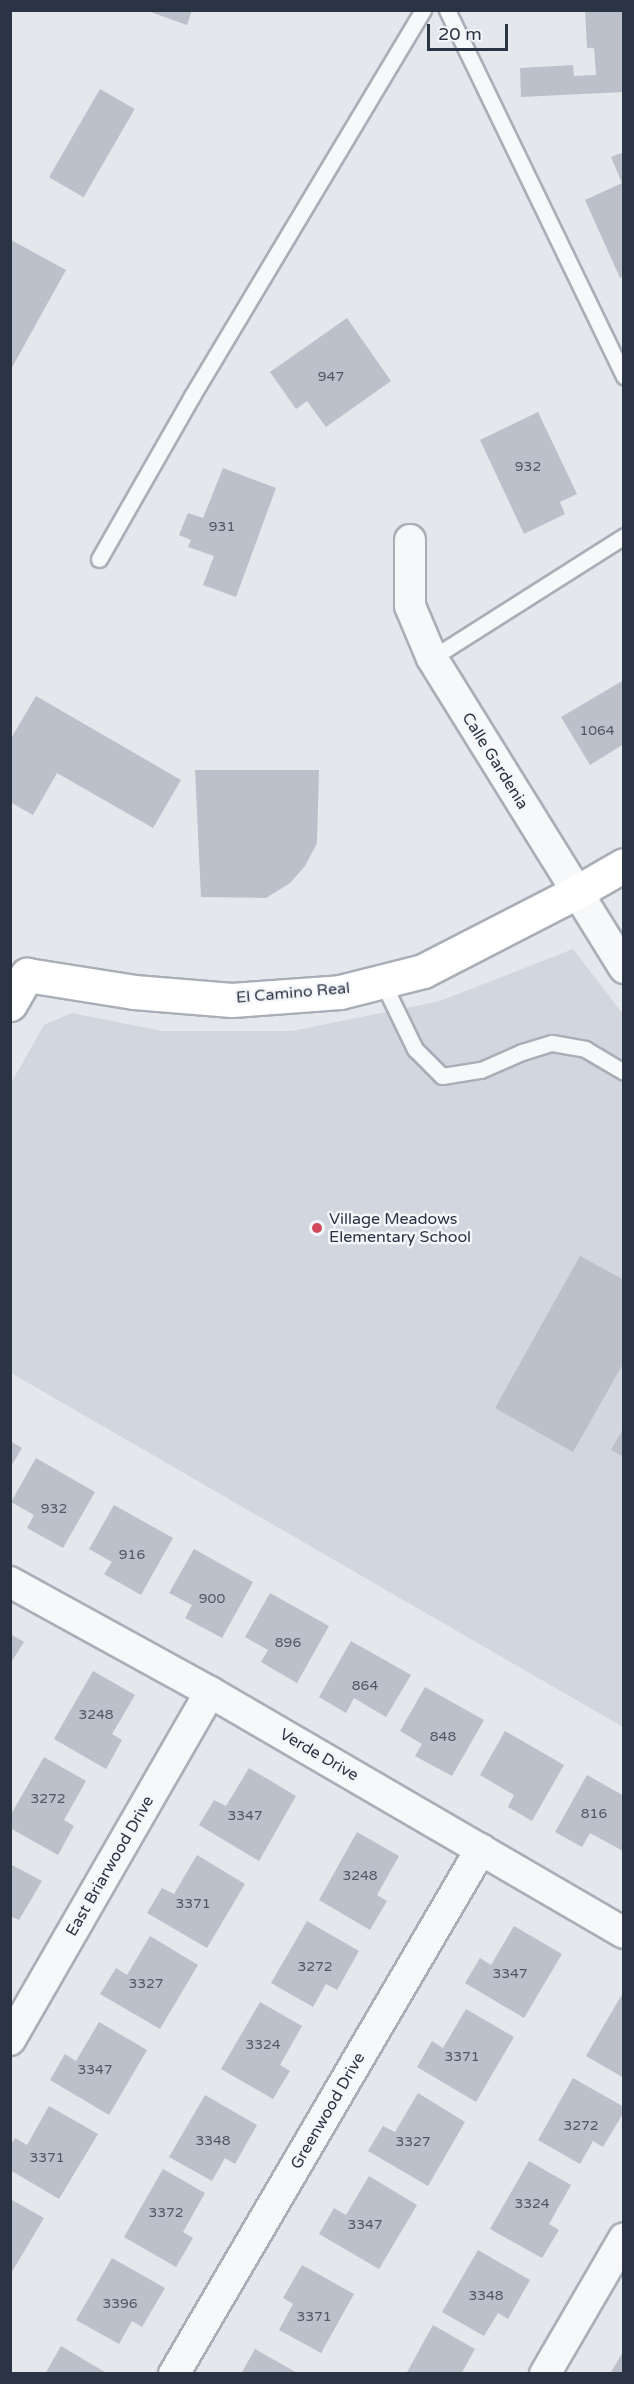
<!DOCTYPE html>
<style>
body{margin:0}
#map{position:relative;width:634px;height:2384px;overflow:hidden;background:#e4e7ec;font-family:"Varela Round",sans-serif}
div>[style]{position:absolute}
[style*='--x']{left:calc(var(--x)*1px);top:calc(var(--y)*1px);width:calc(var(--w)*1px);rotate:calc(var(--a)*1deg)}
.built>*{inset:0;background:#d2d6de}
.building>*{inset:0;background:#bbc0ca;transform-origin:0 0}
.roads{filter:drop-shadow(2px 0 #a9aeb7) drop-shadow(-2px 0 #a9aeb7) drop-shadow(0 2px #a9aeb7) drop-shadow(0 -2px #a9aeb7)}
.lane>*{height:15px;margin:-7.5px;padding:0 7.5px;transform-origin:7.5px;border-radius:7.5px;background:#f7f8fa}
.street>*{height:30px;margin:-15px;padding:0 15px;transform-origin:15px;border-radius:15px;background:#f7f8fa}
.secondary>*{height:33px;margin:-16.5px;padding:0 16.5px;transform-origin:16.5px;border-radius:16.5px;background:#fff}
.dots>*{width:16px;height:16px;translate:-50% -50%;box-sizing:border-box;border:3px solid #f4f6f9;border-radius:50%}
span{translate:-50% -50%;white-space:nowrap;text-align:center;line-height:1.15;-webkit-text-stroke:5px #f4f6f9;paint-order:stroke}
.number-label{font-size:14px;color:#4f5766}
.number-label span{-webkit-text-stroke-width:0}
.street-label{font-size:16px;color:#2b3445}
.poi-label{font-size:16px;color:#2b3445}
.left{translate:0 -50%;text-align:left}
.frame{position:absolute;inset:0;border:12px solid #2b3445;pointer-events:none}
.scale{position:absolute;left:427px;top:24px;width:81px;height:27px;box-sizing:border-box;border:3px solid #2b3445;border-top:0;padding-left:8px;font-size:18px;line-height:21px;white-space:nowrap;color:#2b3445;-webkit-text-stroke:4px #f4f6f9;paint-order:stroke}
</style>
<div id="map">
<div class="built">
<div style="clip-path:polygon(573px 949px,623px 1014px,623px 1727px,11px 1373px,11px 1083px,44px 1025px,72px 1013px,162px 1031px,292px 1031px,440px 1001px)"></div>
</div>
<div class="building">
<div style="clip-path:polygon(145px 10px,192px 10px,187px 25px)"></div>
<div style="clip-path:polygon(585px 10px,624px 10px,624px 92px,521px 97px,520px 68px,573px 65px,574px 76px,596px 75px,594px 48px,587px 48px)"></div>
<div style="left:100px;top:89px;width:40px;height:102px;rotate:30deg"></div>
<div style="clip-path:polygon(624px 152px,624px 276px,620px 278px,585px 200px,622px 183px,611px 157px)"></div>
<div style="clip-path:polygon(11px 240px,66px 270px,10px 371px,10px 241px)"></div>
<div style="clip-path:polygon(347px 318px,391px 381px,326px 427px,307px 401px,296px 409px,270px 372px)"></div>
<div style="clip-path:polygon(538px 412px,577px 494px,560px 502px,565px 514px,524px 534px,480px 440px)"></div>
<div style="clip-path:polygon(223px 468px,276px 488px,236px 597px,203px 585px,214px 556px,188px 547px,191px 540px,179px 535px,188px 513px,203px 518px)"></div>
<div style="clip-path:polygon(624px 680px,624px 744px,590px 765px,561px 717px)"></div>
<div style="clip-path:polygon(36px 696px,181px 780px,153px 828px,57px 773px,33px 815px,10px 802px,10px 740px)"></div>
<div style="clip-path:polygon(195px 770px,319px 770px,317px 843px,305px 866px,290px 883px,266px 898px,201px 897px)"></div>
<div style="clip-path:polygon(580px 1256px,624px 1280px,624px 1362px,573px 1452px,495px 1408px)"></div>
<div style="clip-path:polygon(624px 1427px,624px 1457px,611px 1450px)"></div>
<div style="clip-path:polygon(10px 1441px,22px 1448px,10px 1468px)"></div>
<div style="clip-path:polygon(36px 1458px,95px 1492px,63px 1548px,27px 1528px,34px 1515px,11px 1502px)"></div>
<div style="clip-path:polygon(114px 1505px,173px 1538px,141px 1595px,104px 1574px,112px 1562px,89px 1549px)"></div>
<div style="clip-path:polygon(194px 1549px,253px 1582px,222px 1638px,185px 1618px,192px 1605px,169px 1593px)"></div>
<div style="clip-path:polygon(270px 1593px,329px 1626px,297px 1683px,261px 1662px,268px 1650px,245px 1637px)"></div>
<div style="clip-path:polygon(10px 1634px,24px 1642px,10px 1664px)"></div>
<div style="clip-path:polygon(351px 1641px,411px 1675px,386px 1717px,354px 1698px,346px 1713px,319px 1697px)"></div>
<div style="clip-path:polygon(93px 1671px,135px 1695px,112px 1734px,122px 1740px,106px 1769px,54px 1739px)"></div>
<div style="clip-path:polygon(425px 1687px,484px 1720px,452px 1776px,415px 1756px,422px 1744px,400px 1731px)"></div>
<div style="clip-path:polygon(505px 1731px,564px 1765px,532px 1821px,508px 1807px,514px 1795px,480px 1775px)"></div>
<div style="clip-path:polygon(44px 1757px,86px 1781px,64px 1820px,74px 1826px,58px 1855px,10px 1828px,10px 1816px)"></div>
<div style="clip-path:polygon(249px 1768px,296px 1796px,259px 1861px,199px 1825px,214px 1800px,226px 1806px)"></div>
<div style="clip-path:polygon(587px 1775px,624px 1796px,623px 1851px,590px 1833px,582px 1847px,555px 1832px)"></div>
<div style="clip-path:polygon(357px 1832px,399px 1856px,377px 1895px,387px 1901px,370px 1930px,319px 1900px)"></div>
<div style="clip-path:polygon(197px 1855px,245px 1884px,207px 1948px,147px 1913px,162px 1888px,174px 1894px)"></div>
<div style="clip-path:polygon(10px 1864px,42px 1881px,19px 1920px,10px 1916px)"></div>
<div style="clip-path:polygon(307px 1921px,359px 1951px,337px 1990px,326px 1984px,313px 2007px,271px 1983px)"></div>
<div style="clip-path:polygon(514px 1926px,562px 1954px,524px 2018px,465px 1983px,480px 1958px,491px 1965px)"></div>
<div style="clip-path:polygon(150px 1936px,198px 1965px,160px 2029px,100px 1994px,116px 1968px,127px 1975px)"></div>
<div style="clip-path:polygon(624px 1991px,624px 2078px,586px 2056px)"></div>
<div style="clip-path:polygon(260px 2002px,302px 2026px,280px 2065px,290px 2071px,273px 2099px,221px 2069px)"></div>
<div style="clip-path:polygon(466px 2009px,514px 2037px,476px 2102px,417px 2067px,432px 2041px,443px 2048px)"></div>
<div style="clip-path:polygon(99px 2022px,147px 2050px,109px 2115px,50px 2080px,65px 2054px,76px 2061px)"></div>
<div style="clip-path:polygon(573px 2078px,624px 2107px,624px 2112px,603px 2147px,593px 2141px,580px 2164px,538px 2140px)"></div>
<div style="clip-path:polygon(418px 2093px,465px 2122px,428px 2186px,368px 2151px,383px 2126px,395px 2132px)"></div>
<div style="clip-path:polygon(205px 2095px,257px 2125px,235px 2164px,225px 2158px,212px 2181px,169px 2157px)"></div>
<div style="clip-path:polygon(49px 2106px,98px 2134px,59px 2199px,10px 2170px,10px 2146px,15px 2138px,27px 2145px)"></div>
<div style="clip-path:polygon(529px 2161px,571px 2185px,549px 2224px,559px 2230px,542px 2258px,490px 2229px)"></div>
<div style="clip-path:polygon(163px 2169px,205px 2193px,183px 2232px,193px 2238px,176px 2267px,124px 2237px)"></div>
<div style="clip-path:polygon(369px 2176px,417px 2205px,379px 2269px,319px 2234px,334px 2208px,346px 2215px)"></div>
<div style="clip-path:polygon(10px 2199px,44px 2218px,10px 2275px)"></div>
<div style="clip-path:polygon(478px 2250px,530px 2280px,508px 2319px,498px 2313px,484px 2336px,442px 2312px)"></div>
<div style="clip-path:polygon(112px 2258px,165px 2288px,142px 2327px,132px 2321px,119px 2344px,76px 2320px)"></div>
<div style="clip-path:polygon(302px 2265px,354px 2294px,321px 2353px,279px 2330px,293px 2304px,283px 2298px)"></div>
<div style="clip-path:polygon(433px 2325px,475px 2349px,461px 2374px,406px 2374px)"></div>
<div style="clip-path:polygon(61px 2346px,108px 2374px,45px 2374px)"></div>
<div style="clip-path:polygon(255px 2349px,299px 2374px,241px 2374px)"></div>
<div style="clip-path:polygon(624px 2350px,624px 2374px,610px 2374px)"></div>
</div>
<div class="roads">
<div class="lane">
<div style="--x:447;--y:10;--w:407;--a:64.2"></div>
<div style="--x:99;--y:559;--w:188;--a:-60.3"></div>
<div style="--x:192;--y:396;--w:450;--a:-59.1"></div>
<div style="--x:432;--y:658;--w:227;--a:-32.4"></div>
<div style="--x:382;--y:981;--w:76;--a:64.1"></div>
<div style="--x:415;--y:1049;--w:38;--a:45"></div>
<div style="--x:442;--y:1076;--w:39;--a:-9"></div>
<div style="--x:481;--y:1070;--w:45;--a:-23.7"></div>
<div style="--x:522;--y:1052;--w:31;--a:-17"></div>
<div style="--x:552;--y:1043;--w:34;--a:10"></div>
<div style="--x:585;--y:1049;--w:45;--a:30.5"></div>
</div>
<div class="street">
<div style="--x:410;--y:540;--w:66;--a:90"></div>
<div style="--x:410;--y:606;--w:56;--a:67.1"></div>
<div style="--x:432;--y:658;--w:365;--a:58.2"></div>
<div style="--x:10;--y:1582;--w:228;--a:28.8"></div>
<div style="--x:210;--y:1692;--w:479;--a:30.2"></div>
<div style="--x:10;--y:2040;--w:401;--a:-60.1"></div>
<div style="--x:174;--y:2374;--w:608;--a:-59.68"></div>
<div style="--x:545;--y:2374;--w:157;--a:-59.8"></div>
</div>
<div class="secondary">
<div style="--x:10;--y:1004;--w:34;--a:-60"></div>
<div style="--x:27;--y:975;--w:108;--a:9"></div>
<div style="--x:134;--y:992;--w:98;--a:4.7"></div>
<div style="--x:232;--y:1000;--w:108;--a:-4.2"></div>
<div style="--x:340;--y:992;--w:86;--a:-14.2"></div>
<div style="--x:423;--y:971;--w:173;--a:-27.2"></div>
<div style="--x:577;--y:892;--w:54;--a:-29.9"></div>
</div>
</div>
<div class="dots">
<div style="left:317px;top:1228px;background:#d1495b"></div>
</div>
<div class="number-label">
<span style="left:331px;top:377px">947</span>
<span style="left:528px;top:467px">932</span>
<span style="left:222px;top:527px">931</span>
<span style="left:597px;top:731px">1064</span>
<span style="left:54px;top:1509px">932</span>
<span style="left:132px;top:1555px">916</span>
<span style="left:212px;top:1599px">900</span>
<span style="left:288px;top:1643px">896</span>
<span style="left:365px;top:1686px">864</span>
<span style="left:96px;top:1715px">3248</span>
<span style="left:443px;top:1737px">848</span>
<span style="left:48px;top:1799px">3272</span>
<span style="left:594px;top:1814px">816</span>
<span style="left:245px;top:1816px">3347</span>
<span style="left:360px;top:1876px">3248</span>
<span style="left:193px;top:1904px">3371</span>
<span style="left:315px;top:1967px">3272</span>
<span style="left:510px;top:1974px">3347</span>
<span style="left:146px;top:1984px">3327</span>
<span style="left:263px;top:2045px">3324</span>
<span style="left:462px;top:2057px">3371</span>
<span style="left:95px;top:2070px">3347</span>
<span style="left:581px;top:2126px">3272</span>
<span style="left:213px;top:2141px">3348</span>
<span style="left:413px;top:2142px">3327</span>
<span style="left:47px;top:2158px">3371</span>
<span style="left:532px;top:2204px">3324</span>
<span style="left:166px;top:2213px">3372</span>
<span style="left:365px;top:2225px">3347</span>
<span style="left:486px;top:2296px">3348</span>
<span style="left:120px;top:2304px">3396</span>
<span style="left:314px;top:2317px">3371</span>
</div>
<div class="street-label">
<span style="left:495px;top:761px;rotate:58deg">Calle Gardenia</span>
<span style="left:293px;top:993px;rotate:-5deg">El Camino Real</span>
<span style="left:319px;top:1755px;rotate:30deg">Verde Drive</span>
<span style="left:110px;top:1866px;rotate:-60deg">East Briarwood Drive</span>
<span style="left:328px;top:2111px;rotate:-60deg">Greenwood Drive</span>
</div>
<div class="poi-label">
<span class="left" style="left:329px;top:1228px">Village Meadows<br>Elementary School</span>
</div>
<div class="frame"></div>
<div class="scale">20 m</div>
</div>
